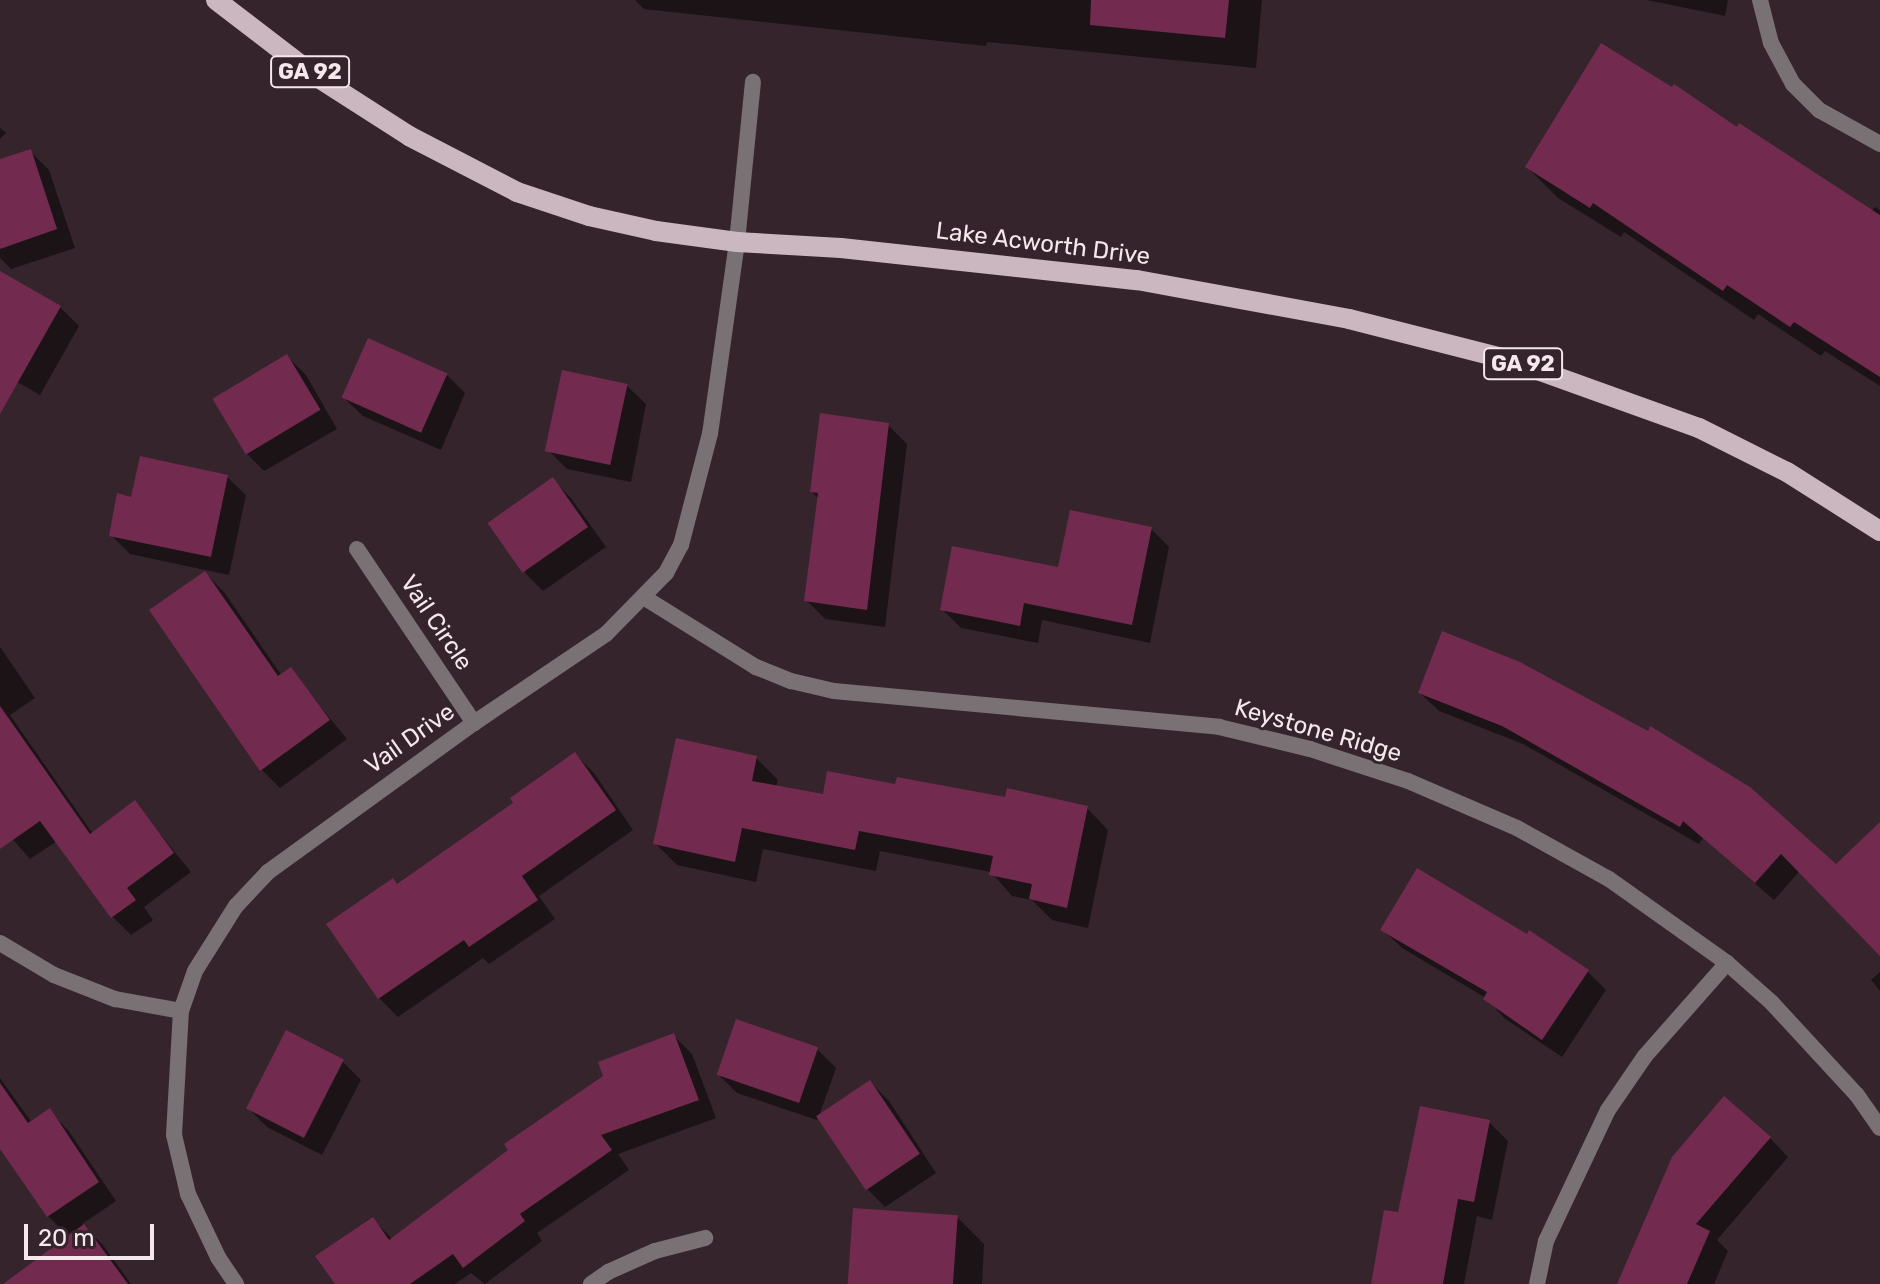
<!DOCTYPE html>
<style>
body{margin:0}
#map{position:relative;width:1880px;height:1284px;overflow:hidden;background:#35242b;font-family:Rubik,sans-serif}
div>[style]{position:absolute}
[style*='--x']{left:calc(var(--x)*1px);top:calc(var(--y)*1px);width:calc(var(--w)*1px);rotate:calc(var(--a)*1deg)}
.shadow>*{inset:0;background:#0007}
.building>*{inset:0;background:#722b4f;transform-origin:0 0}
.lane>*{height:16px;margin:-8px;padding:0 8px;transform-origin:8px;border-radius:8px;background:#7a7174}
.street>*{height:16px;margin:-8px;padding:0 8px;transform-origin:8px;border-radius:8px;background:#7a7174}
.primary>*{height:20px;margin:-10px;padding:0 10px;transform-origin:10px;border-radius:10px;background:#cab7bf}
span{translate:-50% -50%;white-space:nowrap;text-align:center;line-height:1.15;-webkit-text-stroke:6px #35242b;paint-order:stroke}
.shield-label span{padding:2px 6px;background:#35242b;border:2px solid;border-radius:6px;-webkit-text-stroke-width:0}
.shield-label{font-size:22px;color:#f4e8ec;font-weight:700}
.street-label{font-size:24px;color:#f4e8ec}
.scale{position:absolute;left:24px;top:1224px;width:130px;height:36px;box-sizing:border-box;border:4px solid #f4e8ec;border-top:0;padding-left:10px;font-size:24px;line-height:28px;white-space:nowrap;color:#f4e8ec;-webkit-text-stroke:6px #35242b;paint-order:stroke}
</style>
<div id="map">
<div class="shadow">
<div style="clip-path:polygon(635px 0,1262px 0,1256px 68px,987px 42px,986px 46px,644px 9px)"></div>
<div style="clip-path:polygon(1647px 0,1728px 0,1725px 16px)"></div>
<div style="clip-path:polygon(0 128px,6px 133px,0 139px)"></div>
<div style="clip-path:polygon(1737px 130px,1871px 212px,1875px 207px,1880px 210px,1880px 386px,1825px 351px,1821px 356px,1758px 314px,1754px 320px,1624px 232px,1621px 237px,1558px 198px,1527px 167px)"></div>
<div style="clip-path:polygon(30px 151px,49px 170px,75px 248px,11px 269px,0 258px,0 162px)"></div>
<div style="clip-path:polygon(0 284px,60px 307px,79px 326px,40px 395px,0 372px)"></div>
<div style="clip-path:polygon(287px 356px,306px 375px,337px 429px,264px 471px,246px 453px)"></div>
<div style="clip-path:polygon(447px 375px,465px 393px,441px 450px,363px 416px,344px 398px)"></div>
<div style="clip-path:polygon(627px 386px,646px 404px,631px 482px,567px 469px,548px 450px)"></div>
<div style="clip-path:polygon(888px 425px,907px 444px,885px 627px,825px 619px,806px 600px,819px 499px,812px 492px)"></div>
<div style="clip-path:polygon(227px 477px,246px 495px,229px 575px,130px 554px,111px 535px,133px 499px)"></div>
<div style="clip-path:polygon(552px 479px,571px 498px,606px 547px,543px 591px,525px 573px)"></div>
<div style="clip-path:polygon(1151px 529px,1169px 547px,1150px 643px,1042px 620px,1038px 643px,961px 628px,942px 609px,1060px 569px)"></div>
<div style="clip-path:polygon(205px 573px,224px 592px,282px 676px,290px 670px,347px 739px,280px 788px,262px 770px)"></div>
<div style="clip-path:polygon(1444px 633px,1837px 866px,1880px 825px,1880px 954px,1800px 871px,1774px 900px,1703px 838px,1699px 844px,1523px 744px,1439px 711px,1420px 693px)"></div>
<div style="clip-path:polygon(0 647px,35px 698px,10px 715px,93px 834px,135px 803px,191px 872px,144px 907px,153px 920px,131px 935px,113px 917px,57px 841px,30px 859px,0 825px)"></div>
<div style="clip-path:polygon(575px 754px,594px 773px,633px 830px,539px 896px,555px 919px,489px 964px,483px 958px,398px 1017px,379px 998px,398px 885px,516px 803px)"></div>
<div style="clip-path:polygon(756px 758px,778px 780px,776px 787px,825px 796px,897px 786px,1087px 808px,1108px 830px,1088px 928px,1052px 920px,1032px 900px,1012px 896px,991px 872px,880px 851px,876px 871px,763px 849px,756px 882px,677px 865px,655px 843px)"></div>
<div style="clip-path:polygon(1383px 930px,1588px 972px,1606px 990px,1562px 1057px,1504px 1018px,1486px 998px,1402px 948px)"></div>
<div style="clip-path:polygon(1880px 972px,1880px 991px,1871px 980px)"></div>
<div style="clip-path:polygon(673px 1035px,692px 1054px,716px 1118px,618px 1154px,629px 1170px,537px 1233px,542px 1241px,485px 1284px,471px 1273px,455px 1284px,337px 1284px,373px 1219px,393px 1240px)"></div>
<div style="clip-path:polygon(817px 1049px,836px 1068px,819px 1116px,870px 1082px,889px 1101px,936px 1173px,885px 1207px,866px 1188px,819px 1116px,817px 1120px,737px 1093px,718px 1074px)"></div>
<div style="clip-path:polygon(343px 1062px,361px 1080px,322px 1155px,267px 1127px,248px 1108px)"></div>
<div style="clip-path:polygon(0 1078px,32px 1123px,49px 1111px,68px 1130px,116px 1201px,82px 1224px,103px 1245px,131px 1284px,12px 1284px,76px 1233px,74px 1230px,67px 1235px,48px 1216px,0 1145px)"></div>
<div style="clip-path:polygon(1489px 1122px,1508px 1141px,1492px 1220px,1477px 1216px,1464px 1284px,1373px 1284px)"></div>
<div style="clip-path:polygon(1770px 1138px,1788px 1157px,1717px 1240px,1728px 1251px,1714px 1284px,1619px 1284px)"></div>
<div style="clip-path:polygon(957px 1217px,984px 1244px,982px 1284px,850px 1284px)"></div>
</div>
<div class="building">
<div style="clip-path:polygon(1091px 0,1229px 0,1225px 38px,1090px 25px)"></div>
<div style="clip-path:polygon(1601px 43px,1672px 87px,1674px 84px,1737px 127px,1739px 123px,1880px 215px,1880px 377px,1794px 322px,1790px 327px,1727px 285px,1723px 291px,1593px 203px,1590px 208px,1525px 167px)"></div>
<div style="clip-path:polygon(31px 149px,57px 229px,0 249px,0 159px)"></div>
<div style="clip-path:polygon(0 271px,61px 306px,0 414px)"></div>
<div style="left:368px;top:338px;width:87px;height:65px;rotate:24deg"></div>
<div style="left:287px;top:354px;width:65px;height:87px;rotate:59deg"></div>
<div style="left:562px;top:370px;width:67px;height:83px;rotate:12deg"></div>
<div style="clip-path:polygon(820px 413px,889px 423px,867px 610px,804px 601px,818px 493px,810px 492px)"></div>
<div style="clip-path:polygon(140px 456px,228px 475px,211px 557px,109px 536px,117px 493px,131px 497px)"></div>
<div style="left:553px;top:477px;width:61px;height:80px;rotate:55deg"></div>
<div style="clip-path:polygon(1070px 510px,1152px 527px,1132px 625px,1024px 603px,1020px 626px,940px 610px,952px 546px,1058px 567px)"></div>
<div style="clip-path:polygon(205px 571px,278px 676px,291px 667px,330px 720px,260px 771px,149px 610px)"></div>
<div style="clip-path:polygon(1442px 631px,1520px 662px,1648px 731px,1650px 726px,1750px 787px,1836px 864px,1880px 822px,1880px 956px,1781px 854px,1755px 883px,1683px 821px,1680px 827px,1502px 726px,1418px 693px)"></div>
<div style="clip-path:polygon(0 706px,90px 834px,135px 800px,174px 853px,127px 888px,136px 900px,111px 918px,40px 821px,0 849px)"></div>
<div style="clip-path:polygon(676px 738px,757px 756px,752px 781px,823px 794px,827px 771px,895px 784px,897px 777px,1005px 797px,1007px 788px,1088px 806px,1067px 908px,1029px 899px,1032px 884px,989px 875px,993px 856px,859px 831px,855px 850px,742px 828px,735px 862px,653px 844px)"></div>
<div style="clip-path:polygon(575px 752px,616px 810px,522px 876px,538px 900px,469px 947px,464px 940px,378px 999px,326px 924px,393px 878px,397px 884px,513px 803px,510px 798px)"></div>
<div style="clip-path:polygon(1417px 868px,1527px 934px,1529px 930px,1589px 970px,1542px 1040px,1483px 999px,1487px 992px,1380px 930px)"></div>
<div style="left:736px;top:1019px;width:87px;height:59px;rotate:19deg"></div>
<div style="left:286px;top:1030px;width:65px;height:88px;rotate:27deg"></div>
<div style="clip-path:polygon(674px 1033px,699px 1100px,601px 1135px,612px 1150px,520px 1214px,525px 1221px,463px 1268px,453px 1254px,410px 1284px,335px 1284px,315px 1256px,373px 1217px,389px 1240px,508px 1150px,504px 1144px,603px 1076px,598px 1062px)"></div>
<div style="left:870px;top:1080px;width:89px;height:65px;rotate:56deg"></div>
<div style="clip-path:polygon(0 1083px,28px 1123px,50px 1108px,99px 1182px,47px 1217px,0 1149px)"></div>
<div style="clip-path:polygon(1724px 1096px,1771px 1137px,1696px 1224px,1710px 1231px,1687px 1284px,1617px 1284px,1672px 1157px)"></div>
<div style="clip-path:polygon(1420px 1106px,1490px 1120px,1474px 1202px,1458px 1199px,1443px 1284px,1371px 1284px,1384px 1210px,1398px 1212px)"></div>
<div style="left:853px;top:1208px;width:105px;height:76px;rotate:4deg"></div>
<div style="clip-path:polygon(84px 1224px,128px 1284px,3px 1284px)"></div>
</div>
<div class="lane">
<div style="--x:737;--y:242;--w:161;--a:-84.3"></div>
</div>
<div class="street">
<div style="--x:1760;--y:0;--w:44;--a:75.7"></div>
<div style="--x:1771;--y:43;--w:47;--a:61.8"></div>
<div style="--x:1793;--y:84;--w:37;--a:45"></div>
<div style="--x:1819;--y:110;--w:70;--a:29.1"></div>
<div style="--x:357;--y:549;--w:210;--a:56.1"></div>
<div style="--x:645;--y:598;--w:131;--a:31.9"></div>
<div style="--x:756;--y:667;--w:38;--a:22"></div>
<div style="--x:791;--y:681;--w:44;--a:13.1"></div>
<div style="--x:834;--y:691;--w:387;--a:5.3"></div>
<div style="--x:1219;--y:727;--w:94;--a:13.6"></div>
<div style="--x:1310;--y:749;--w:103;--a:18.1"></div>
<div style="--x:1408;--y:781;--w:119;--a:23.3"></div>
<div style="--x:1517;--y:828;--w:105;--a:29"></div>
<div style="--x:1609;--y:879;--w:145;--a:35.4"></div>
<div style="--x:1727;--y:963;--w:60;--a:41.6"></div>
<div style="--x:1772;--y:1003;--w:125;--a:47.3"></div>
<div style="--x:1857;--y:1095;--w:40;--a:55.1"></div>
<div style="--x:0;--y:943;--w:63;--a:30.7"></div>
<div style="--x:54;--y:975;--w:66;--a:21.5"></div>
<div style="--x:115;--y:999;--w:67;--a:10.3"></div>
<div style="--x:236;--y:1284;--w:32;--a:-124"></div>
<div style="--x:218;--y:1257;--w:70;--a:-115.5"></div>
<div style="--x:188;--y:1194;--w:61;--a:-103.3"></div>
<div style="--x:174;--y:1135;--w:124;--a:-86.8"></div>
<div style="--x:181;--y:1011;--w:42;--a:-70.7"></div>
<div style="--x:195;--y:971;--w:77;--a:-57.8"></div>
<div style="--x:236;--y:906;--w:47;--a:-46.7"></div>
<div style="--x:268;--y:872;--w:254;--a:-35.9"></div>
<div style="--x:474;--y:723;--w:159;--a:-34"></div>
<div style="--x:606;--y:634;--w:86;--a:-45.5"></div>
<div style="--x:666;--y:573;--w:32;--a:-62"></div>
<div style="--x:681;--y:545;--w:115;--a:-75.4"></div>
<div style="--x:710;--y:434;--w:194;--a:-82"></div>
<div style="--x:591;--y:1284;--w:21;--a:-35"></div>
<div style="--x:608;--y:1272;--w:51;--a:-24.1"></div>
<div style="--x:655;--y:1251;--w:52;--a:-14.6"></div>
<div style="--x:1537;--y:1284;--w:44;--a:-78.2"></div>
<div style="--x:1546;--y:1241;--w:145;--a:-64.7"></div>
<div style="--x:1608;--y:1110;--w:65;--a:-55.6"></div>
<div style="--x:1645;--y:1056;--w:124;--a:-48.6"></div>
</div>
<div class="primary">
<div style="--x:216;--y:0;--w:120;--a:37.5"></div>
<div style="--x:311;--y:73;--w:117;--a:32.7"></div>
<div style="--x:409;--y:136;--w:122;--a:27.4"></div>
<div style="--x:517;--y:192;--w:76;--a:18.4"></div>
<div style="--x:589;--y:216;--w:69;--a:12.6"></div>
<div style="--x:656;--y:231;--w:82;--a:7.7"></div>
<div style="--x:737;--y:242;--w:104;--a:3.3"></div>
<div style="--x:841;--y:248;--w:298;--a:6.2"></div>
<div style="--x:1137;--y:280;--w:216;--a:10.4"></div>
<div style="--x:1349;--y:319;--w:166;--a:14.3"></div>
<div style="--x:1510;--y:360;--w:201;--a:19.8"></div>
<div style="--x:1699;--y:428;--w:98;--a:26.6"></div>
<div style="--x:1787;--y:472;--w:110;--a:32.4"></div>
</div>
<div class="shield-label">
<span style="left:310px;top:72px">GA 92</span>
<span style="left:1523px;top:364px">GA 92</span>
</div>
<div class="street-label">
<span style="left:1043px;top:244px;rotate:7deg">Lake Acworth Drive</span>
<span style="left:436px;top:623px;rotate:56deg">Vail Circle</span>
<span style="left:1318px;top:731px;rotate:16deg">Keystone Ridge</span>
<span style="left:410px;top:739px;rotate:-35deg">Vail Drive</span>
</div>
<div class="scale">20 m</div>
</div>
